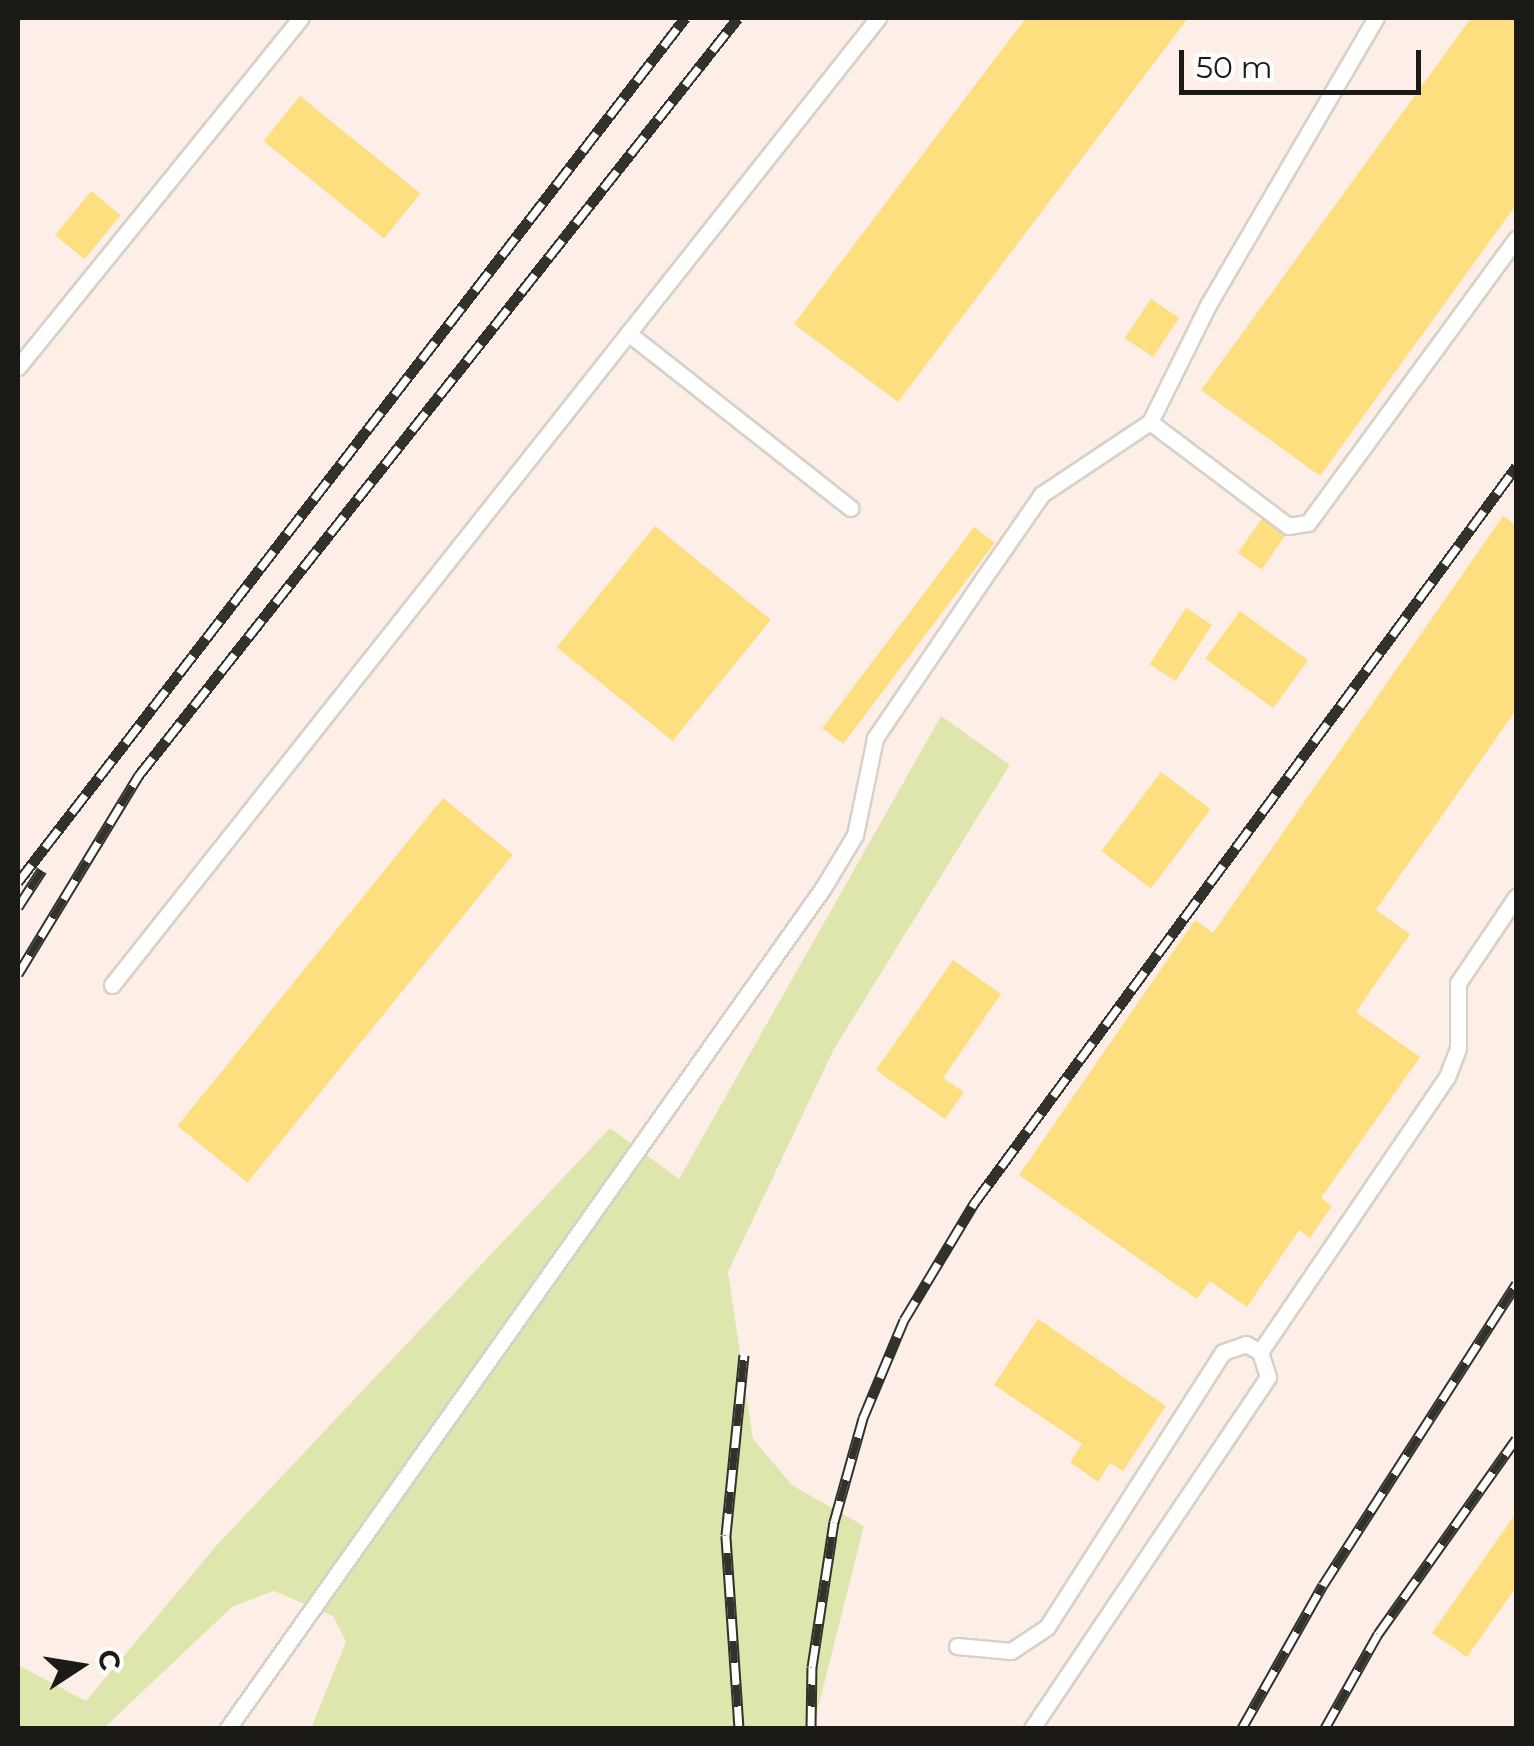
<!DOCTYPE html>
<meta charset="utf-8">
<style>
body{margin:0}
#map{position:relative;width:1534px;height:1746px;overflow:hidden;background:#fefbf2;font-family:Montserrat,sans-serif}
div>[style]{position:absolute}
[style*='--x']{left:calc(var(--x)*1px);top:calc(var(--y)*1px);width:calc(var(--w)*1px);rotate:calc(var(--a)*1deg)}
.industrial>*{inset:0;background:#fdeee8}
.green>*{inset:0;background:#dfe6ad}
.building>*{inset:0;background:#fedf7f;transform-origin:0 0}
.roads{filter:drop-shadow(2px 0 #d6d2c7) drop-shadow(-2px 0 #d6d2c7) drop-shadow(0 2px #d6d2c7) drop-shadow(0 -2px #d6d2c7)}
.lane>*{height:15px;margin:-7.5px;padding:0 7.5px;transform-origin:7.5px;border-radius:7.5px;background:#fff}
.rail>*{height:11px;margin-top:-5.5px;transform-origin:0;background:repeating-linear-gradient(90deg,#fff 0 22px,#32312c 0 44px);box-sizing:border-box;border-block:2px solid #32312c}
span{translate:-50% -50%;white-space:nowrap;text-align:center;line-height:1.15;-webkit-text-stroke:8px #fff;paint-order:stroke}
.frame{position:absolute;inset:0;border:20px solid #1b1a16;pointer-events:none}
.north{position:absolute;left:30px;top:1616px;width:100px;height:100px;-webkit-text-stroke:8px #fff;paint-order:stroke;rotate:78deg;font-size:28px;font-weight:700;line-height:40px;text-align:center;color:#1b1a16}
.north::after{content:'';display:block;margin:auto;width:35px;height:45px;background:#1b1a16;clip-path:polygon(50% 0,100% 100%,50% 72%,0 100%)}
.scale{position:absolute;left:1179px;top:50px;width:242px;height:45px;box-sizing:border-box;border:5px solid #1b1a16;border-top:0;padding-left:12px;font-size:30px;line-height:35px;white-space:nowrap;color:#1b1a16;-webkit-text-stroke:8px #fff;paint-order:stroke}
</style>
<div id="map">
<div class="industrial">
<div style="clip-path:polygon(18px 18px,1516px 18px,1516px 1728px,813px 1728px,864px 1526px,792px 1485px,753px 1439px,728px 1272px,834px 1049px,1010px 766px,941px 717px,679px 1179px,611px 1129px,216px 1546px,86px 1702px,18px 1665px)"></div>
<div style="clip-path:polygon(274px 1591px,333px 1616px,346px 1643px,311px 1728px,104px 1728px,232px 1607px)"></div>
</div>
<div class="green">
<div style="clip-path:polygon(941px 716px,1010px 765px,834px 1049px,728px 1272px,753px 1439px,792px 1485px,864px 1526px,813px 1728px,311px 1728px,346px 1642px,333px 1616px,274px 1591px,232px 1607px,104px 1728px,18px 1728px,18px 1665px,86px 1701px,216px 1546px,610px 1128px,679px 1179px)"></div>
</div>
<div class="building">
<div style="clip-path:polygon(1026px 18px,1188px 18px,898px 402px,794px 324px)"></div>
<div style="clip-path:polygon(1471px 18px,1516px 18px,1516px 205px,1320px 476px,1201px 390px)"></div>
<div style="left:300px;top:96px;width:155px;height:58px;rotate:39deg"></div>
<div style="left:91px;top:191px;width:38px;height:57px;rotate:39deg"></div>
<div style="left:1151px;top:299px;width:34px;height:47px;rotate:34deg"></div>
<div style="left:1270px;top:507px;width:29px;height:56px;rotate:35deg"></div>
<div style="clip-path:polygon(1503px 516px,1516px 525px,1516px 710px,1376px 910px,1410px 934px,1356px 1012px,1420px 1057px,1321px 1198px,1332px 1206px,1310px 1238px,1299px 1230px,1247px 1307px,1210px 1281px,1197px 1299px,1019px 1175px,1195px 920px,1213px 933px)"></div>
<div style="left:655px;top:526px;width:149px;height:156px;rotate:39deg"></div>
<div style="left:974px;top:527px;width:26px;height:252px;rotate:37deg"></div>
<div style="left:1186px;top:608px;width:31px;height:67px;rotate:33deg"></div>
<div style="left:1240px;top:611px;width:84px;height:59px;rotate:36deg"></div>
<div style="left:1161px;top:772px;width:62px;height:99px;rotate:37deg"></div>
<div style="left:443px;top:798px;width:90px;height:422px;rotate:39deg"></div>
<div style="clip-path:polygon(953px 960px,1001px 994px,943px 1078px,964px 1092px,945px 1119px,876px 1070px)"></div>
<div style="clip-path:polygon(1038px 1319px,1166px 1406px,1123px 1471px,1110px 1463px,1098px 1482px,1070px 1462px,1082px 1444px,994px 1385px)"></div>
<div style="clip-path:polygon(1516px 1513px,1516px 1587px,1467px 1657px,1432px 1633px)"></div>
</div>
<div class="roads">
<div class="lane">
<div style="--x:628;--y:333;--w:283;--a:38.2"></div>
<div style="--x:18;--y:367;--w:449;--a:-51"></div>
<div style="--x:1150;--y:422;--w:173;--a:37"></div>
<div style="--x:1288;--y:526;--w:20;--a:-9"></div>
<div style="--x:1308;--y:523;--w:352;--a:-53.8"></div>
<div style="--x:112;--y:985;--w:1234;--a:-51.62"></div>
<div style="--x:1260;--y:1352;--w:333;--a:-55.8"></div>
<div style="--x:1447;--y:1077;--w:31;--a:-69"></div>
<div style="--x:1458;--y:1048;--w:65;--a:-90"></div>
<div style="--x:1458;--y:983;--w:104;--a:-56"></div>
<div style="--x:957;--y:1646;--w:54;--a:5.3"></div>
<div style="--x:1011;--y:1651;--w:43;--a:-33.7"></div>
<div style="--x:1047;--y:1627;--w:326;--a:-57.4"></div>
<div style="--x:1223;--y:1352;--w:24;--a:-19"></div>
<div style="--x:1246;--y:1344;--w:16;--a:30"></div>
<div style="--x:1260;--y:1352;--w:26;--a:72"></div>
<div style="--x:1268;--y:1377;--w:423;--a:123.9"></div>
<div style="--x:228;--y:1728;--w:1029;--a:-54.69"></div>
<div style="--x:823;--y:888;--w:62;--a:-58.9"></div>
<div style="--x:855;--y:835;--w:99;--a:-78.3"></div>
<div style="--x:875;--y:738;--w:204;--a:-55.8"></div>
<div style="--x:990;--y:569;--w:91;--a:-55.3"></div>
<div style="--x:1042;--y:494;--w:130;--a:-33.7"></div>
<div style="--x:1150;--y:422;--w:131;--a:-63.6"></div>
<div style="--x:1208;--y:305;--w:333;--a:-59.7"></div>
</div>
</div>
<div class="rail">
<div style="--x:18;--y:882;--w:1092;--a:-52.33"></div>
<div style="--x:18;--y:907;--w:44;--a:-57"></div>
<div style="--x:18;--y:974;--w:233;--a:-58.7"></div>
<div style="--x:139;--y:775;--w:965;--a:-51.65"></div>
<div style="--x:739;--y:1728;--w:193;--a:-93.9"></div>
<div style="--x:726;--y:1535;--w:181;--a:-84.3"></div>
<div style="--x:811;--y:1728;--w:61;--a:-89.1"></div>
<div style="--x:812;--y:1667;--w:147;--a:-81.4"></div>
<div style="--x:834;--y:1522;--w:108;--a:-74.4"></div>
<div style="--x:863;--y:1418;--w:106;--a:-67.3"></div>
<div style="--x:904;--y:1320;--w:138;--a:-59"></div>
<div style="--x:975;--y:1202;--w:913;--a:-53.64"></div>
<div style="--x:1242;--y:1728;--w:164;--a:-60.5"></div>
<div style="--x:1323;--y:1585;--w:358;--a:-57.3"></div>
<div style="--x:1325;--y:1728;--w:108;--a:-60.6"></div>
<div style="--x:1378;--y:1634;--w:239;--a:-54.7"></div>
</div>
<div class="frame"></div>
<div class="north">С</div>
<div class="scale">50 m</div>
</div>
